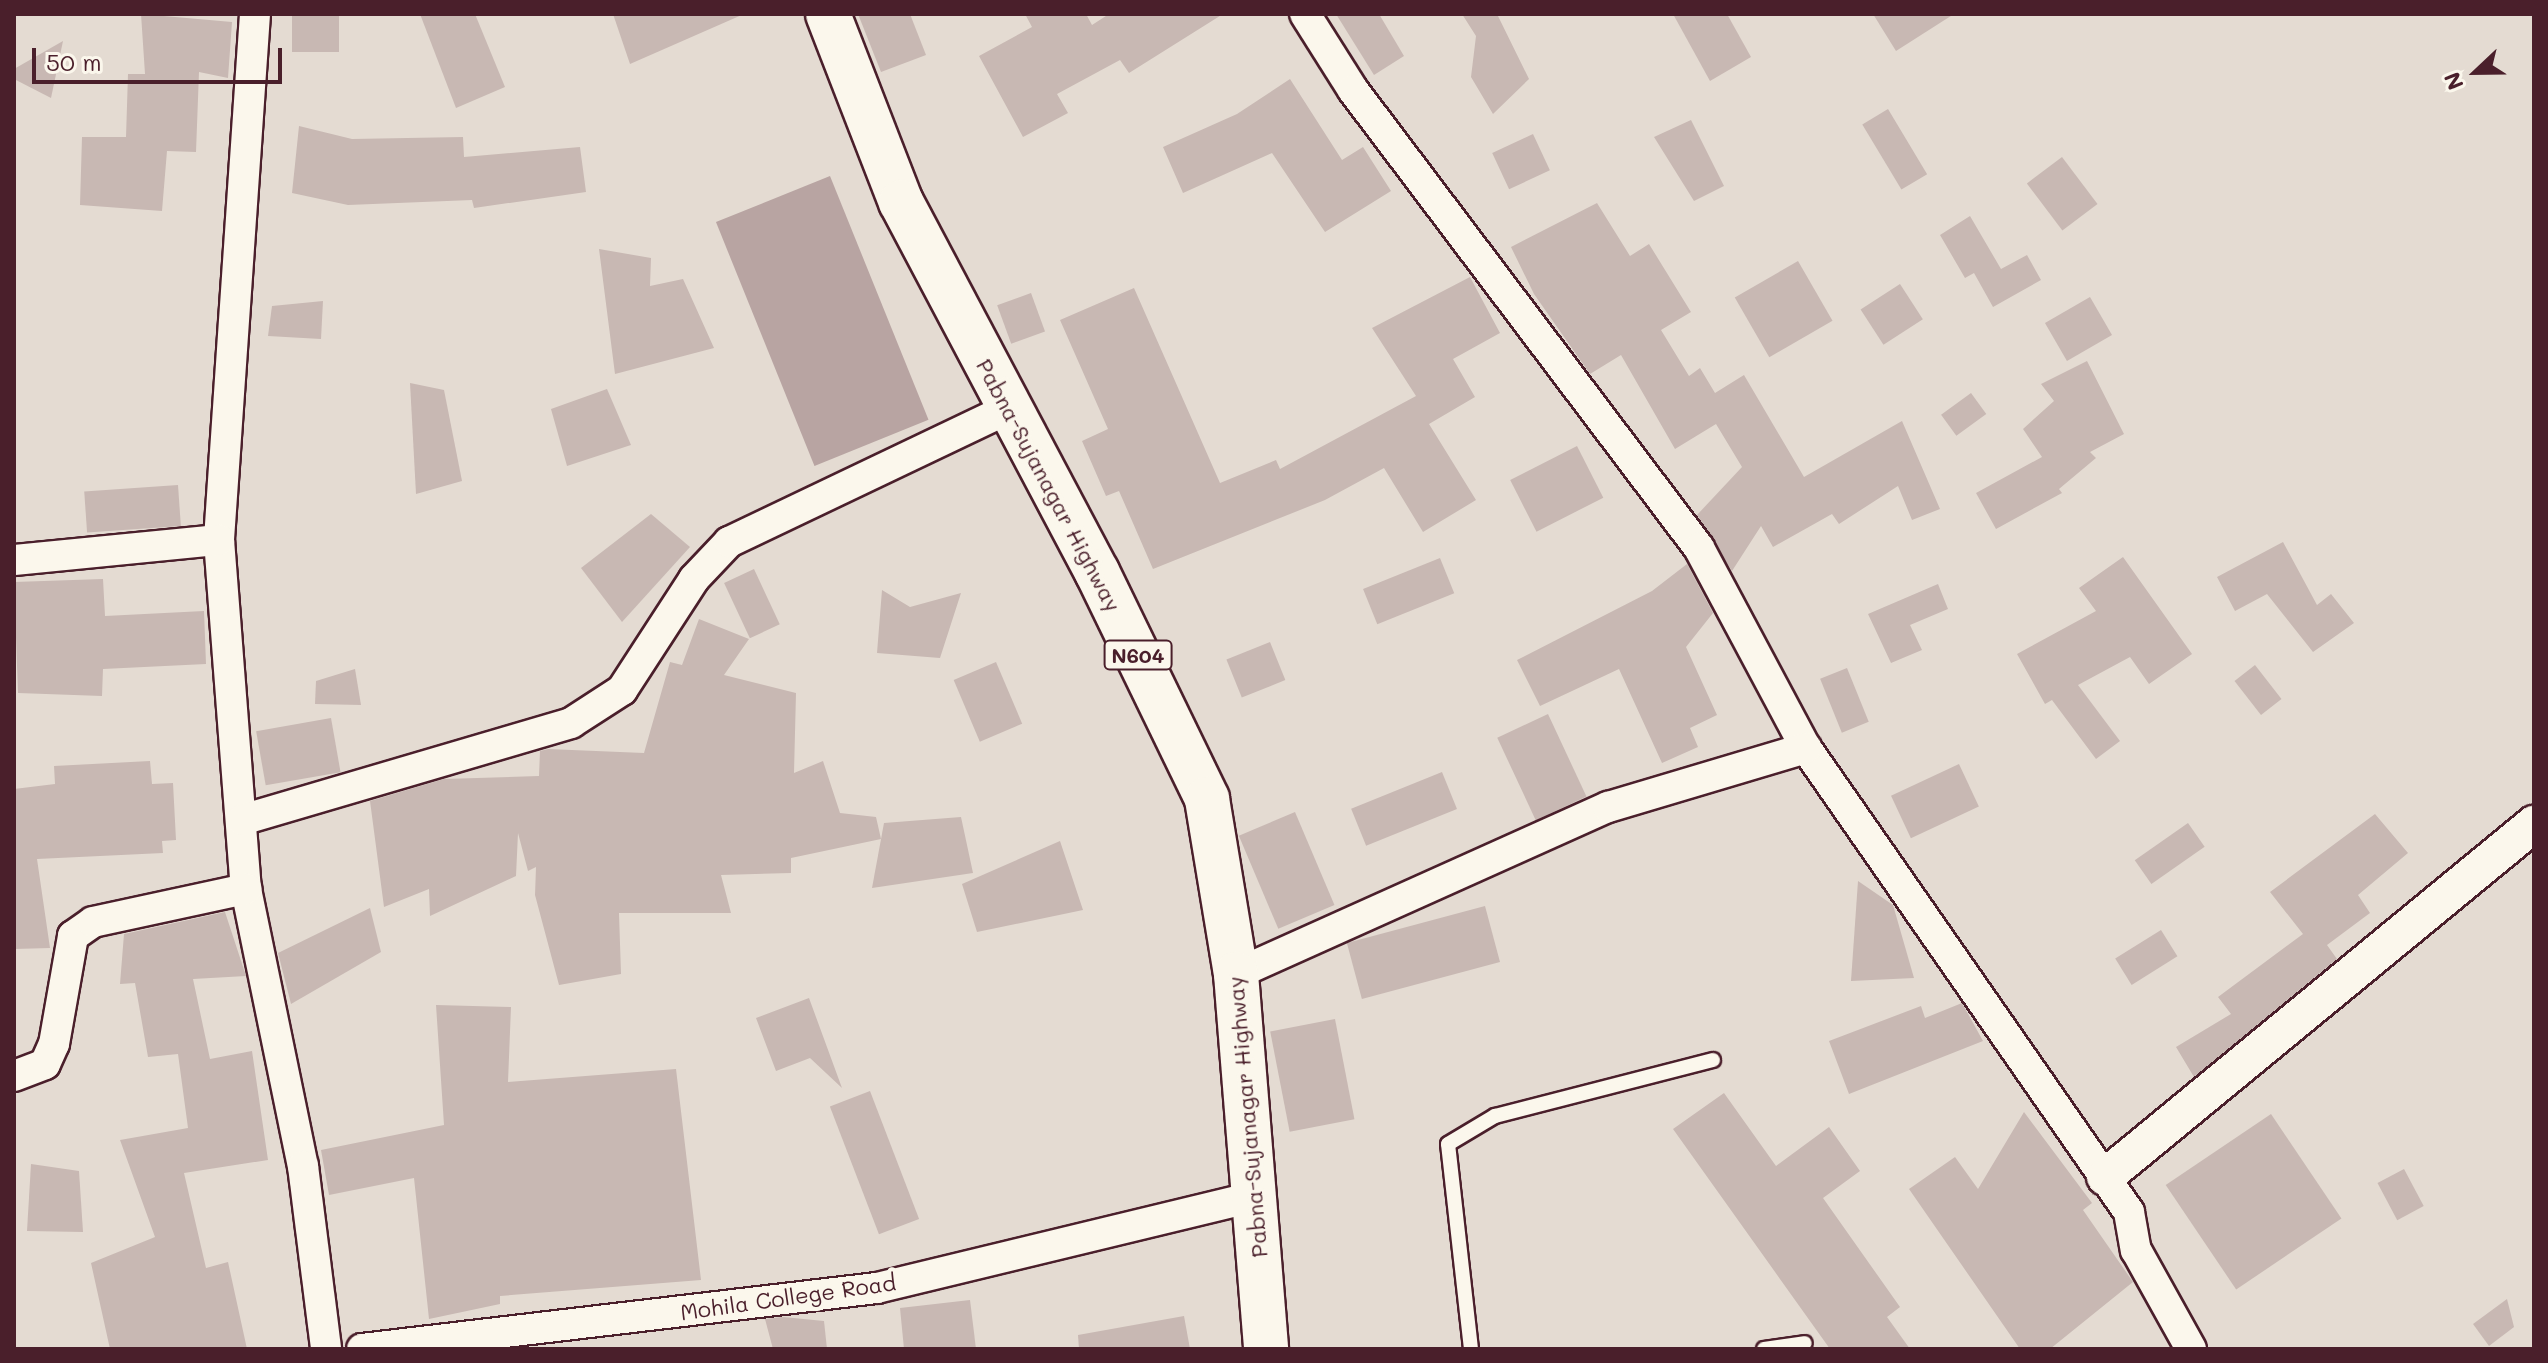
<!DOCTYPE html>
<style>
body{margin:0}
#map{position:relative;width:2548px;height:1363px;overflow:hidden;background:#f0eae0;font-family:Mali,sans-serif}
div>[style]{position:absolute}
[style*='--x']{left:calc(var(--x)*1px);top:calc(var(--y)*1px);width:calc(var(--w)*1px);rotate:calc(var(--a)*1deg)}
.built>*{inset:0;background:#e4dbd2;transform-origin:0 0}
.water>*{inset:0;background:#b8a4a2;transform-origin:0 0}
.building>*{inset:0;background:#c8b8b3;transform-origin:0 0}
.roads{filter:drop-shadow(2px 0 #4a1f2b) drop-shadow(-2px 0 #4a1f2b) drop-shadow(0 2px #4a1f2b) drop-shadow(0 -2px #4a1f2b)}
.service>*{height:14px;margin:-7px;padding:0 7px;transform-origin:7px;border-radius:7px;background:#fbf7ec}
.minor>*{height:30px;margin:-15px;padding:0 15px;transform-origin:15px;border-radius:15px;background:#fbf7ec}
.tertiary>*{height:36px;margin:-18px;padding:0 18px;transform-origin:18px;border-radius:18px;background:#fbf7ec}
.trunk>*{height:44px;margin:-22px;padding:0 22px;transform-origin:22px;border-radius:22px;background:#fbf7ec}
span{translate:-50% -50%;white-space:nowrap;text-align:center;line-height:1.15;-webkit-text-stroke:8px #fbf7ec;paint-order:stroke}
.shield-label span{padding:2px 6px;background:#fbf7ec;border:2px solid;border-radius:6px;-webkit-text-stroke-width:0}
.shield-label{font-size:20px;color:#4a1f2b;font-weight:700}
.street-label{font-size:22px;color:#4a1f2b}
.frame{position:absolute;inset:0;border:16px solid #4a1f2b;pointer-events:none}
.north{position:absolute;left:2436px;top:32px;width:80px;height:80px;-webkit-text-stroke:6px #fbf7ec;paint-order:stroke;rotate:248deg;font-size:22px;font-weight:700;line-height:32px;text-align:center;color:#4a1f2b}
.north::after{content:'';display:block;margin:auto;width:28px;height:36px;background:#4a1f2b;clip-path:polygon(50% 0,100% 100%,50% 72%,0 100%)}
.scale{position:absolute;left:32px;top:48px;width:250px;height:36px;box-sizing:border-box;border:4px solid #4a1f2b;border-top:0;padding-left:10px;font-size:24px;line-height:28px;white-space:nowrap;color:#4a1f2b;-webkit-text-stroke:6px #fbf7ec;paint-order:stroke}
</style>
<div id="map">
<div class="built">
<div style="left:14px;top:14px;width:2520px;height:1335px"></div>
</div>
<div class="water">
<div style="left:830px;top:176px;width:263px;height:123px;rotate:68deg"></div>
</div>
<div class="building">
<div style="clip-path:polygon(141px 14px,232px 22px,228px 78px,199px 72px,196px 152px,167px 151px,162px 211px,80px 205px,82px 137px,126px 137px,128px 74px,145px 74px)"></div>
<div style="left:292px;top:14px;width:47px;height:38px"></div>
<div style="clip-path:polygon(420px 14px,475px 14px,505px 87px,456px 108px)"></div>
<div style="clip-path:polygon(613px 14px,744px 14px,630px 64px)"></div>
<div style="clip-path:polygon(858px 14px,910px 14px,926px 55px,881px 72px)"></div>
<div style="clip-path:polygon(1025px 14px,1086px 14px,1092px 25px,1109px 14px,1223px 14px,1129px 73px,1120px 60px,1057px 94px,1068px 113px,1023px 137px,979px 56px,1032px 27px)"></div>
<div style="clip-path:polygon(1336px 14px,1379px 14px,1404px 56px,1374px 75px)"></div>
<div style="clip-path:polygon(1462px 14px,1497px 14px,1529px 79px,1493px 114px,1471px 77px,1476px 36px)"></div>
<div style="clip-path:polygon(1673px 14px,1727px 14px,1751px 57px,1710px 81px)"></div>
<div style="clip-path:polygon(1873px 14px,1954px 14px,1896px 51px)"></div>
<div style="clip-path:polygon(63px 41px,51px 98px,14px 79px,14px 69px)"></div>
<div style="clip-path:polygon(1290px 79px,1342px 160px,1363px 147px,1391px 191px,1325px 232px,1272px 153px,1183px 193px,1163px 147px,1237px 114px)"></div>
<div style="left:1888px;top:109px;width:76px;height:30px;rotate:59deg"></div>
<div style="clip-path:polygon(1691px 120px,1724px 186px,1694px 201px,1654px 137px)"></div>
<div style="clip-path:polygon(299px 126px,352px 139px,463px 137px,464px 157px,580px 147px,586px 192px,474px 208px,472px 200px,348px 205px,292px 193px)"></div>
<div style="left:1533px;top:134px;width:40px;height:45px;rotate:65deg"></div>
<div style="left:2062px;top:157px;width:59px;height:44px;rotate:53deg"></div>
<div style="clip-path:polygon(1597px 203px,1630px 256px,1649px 244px,1691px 312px,1661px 330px,1689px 376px,1700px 368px,1715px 393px,1744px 375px,1804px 477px,1902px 421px,1940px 509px,1912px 520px,1898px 486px,1839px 524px,1832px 514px,1773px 547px,1761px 526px,1732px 571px,1697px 515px,1742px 467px,1716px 424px,1675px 449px,1621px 355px,1590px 374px,1534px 294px,1511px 247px)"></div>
<div style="clip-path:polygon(1970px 216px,2001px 269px,2027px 255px,2041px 280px,1993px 307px,1974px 273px,1965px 278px,1940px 235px)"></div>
<div style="clip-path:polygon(599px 249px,651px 258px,650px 286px,683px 279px,714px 348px,615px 374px)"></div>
<div style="left:1798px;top:261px;width:69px;height:73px;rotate:60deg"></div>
<div style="clip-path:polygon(1470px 277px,1500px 333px,1453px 359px,1475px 397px,1429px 424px,1476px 500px,1423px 532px,1384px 468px,1325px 500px,1153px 569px,1119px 491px,1106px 496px,1082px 441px,1108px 429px,1060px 320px,1134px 288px,1220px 483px,1276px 460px,1280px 469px,1416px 396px,1372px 328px)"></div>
<div style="left:1900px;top:284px;width:42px;height:47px;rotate:57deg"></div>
<div style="left:1031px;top:293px;width:41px;height:36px;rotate:70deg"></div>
<div style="left:2090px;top:297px;width:44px;height:52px;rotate:60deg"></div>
<div style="clip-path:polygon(323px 301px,321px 339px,268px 336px,272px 306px)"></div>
<div style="clip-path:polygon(2087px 361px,2124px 434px,2090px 452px,2096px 458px,2059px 489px,2062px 493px,1996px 529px,1976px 493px,2042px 457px,2023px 429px,2054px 401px,2041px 384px)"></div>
<div style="clip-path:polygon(410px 383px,444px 390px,462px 481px,416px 494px)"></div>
<div style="clip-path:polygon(607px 389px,631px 445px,567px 466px,551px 409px)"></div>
<div style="left:1971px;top:393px;width:26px;height:37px;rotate:54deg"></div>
<div style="left:1577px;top:446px;width:58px;height:75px;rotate:63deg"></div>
<div style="left:178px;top:485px;width:41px;height:94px;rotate:86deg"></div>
<div style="clip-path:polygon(651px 514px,690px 547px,622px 622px,581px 568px)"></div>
<div style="clip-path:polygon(2283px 542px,2317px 605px,2331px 594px,2354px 623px,2313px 652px,2267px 594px,2235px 611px,2217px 577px)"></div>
<div style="clip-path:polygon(2123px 557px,2192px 654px,2149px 684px,2130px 657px,2078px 685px,2120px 741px,2096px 759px,2052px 700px,2045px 704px,2017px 654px,2096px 611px,2079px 588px)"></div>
<div style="left:1440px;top:558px;width:38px;height:83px;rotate:68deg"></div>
<div style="clip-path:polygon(1687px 564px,1713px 613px,1686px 647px,1717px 715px,1690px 728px,1698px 747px,1662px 763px,1619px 669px,1540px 706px,1517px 660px,1652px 591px)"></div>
<div style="left:754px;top:569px;width:61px;height:33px;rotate:65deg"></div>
<div style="clip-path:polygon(103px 579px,105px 616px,204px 611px,206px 664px,103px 669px,102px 696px,18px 693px,14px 582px)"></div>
<div style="clip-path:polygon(1938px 584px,1948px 609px,1910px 625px,1922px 650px,1891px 663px,1868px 614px)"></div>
<div style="clip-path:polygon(882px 590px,910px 607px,961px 593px,940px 658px,877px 653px)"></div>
<div style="clip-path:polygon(699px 619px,749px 639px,724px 675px,796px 693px,794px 773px,823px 761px,840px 813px,876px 817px,881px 839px,791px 858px,791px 873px,721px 875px,731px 913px,619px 913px,621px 974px,559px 985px,535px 895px,536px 867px,528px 871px,518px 833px,516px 876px,430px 916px,429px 889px,384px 907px,370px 801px,444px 779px,539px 776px,540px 751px,548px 749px,644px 753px,670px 662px,682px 665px)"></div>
<div style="left:1270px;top:642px;width:41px;height:47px;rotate:68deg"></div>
<div style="left:996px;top:662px;width:67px;height:46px;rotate:67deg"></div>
<div style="left:2255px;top:665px;width:43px;height:26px;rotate:52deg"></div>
<div style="left:1847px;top:668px;width:58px;height:29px;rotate:68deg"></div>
<div style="clip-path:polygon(355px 669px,361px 705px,315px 704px,316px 681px)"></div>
<div style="left:1548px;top:714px;width:91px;height:56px;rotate:65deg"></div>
<div style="left:331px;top:718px;width:55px;height:76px;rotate:80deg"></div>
<div style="clip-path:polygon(150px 761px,152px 784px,173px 783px,176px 840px,162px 841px,163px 853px,37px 859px,50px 948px,14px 949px,14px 789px,55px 784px,54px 766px)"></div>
<div style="left:1959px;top:764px;width:47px;height:75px;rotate:65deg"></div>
<div style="left:1442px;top:772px;width:40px;height:98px;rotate:68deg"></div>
<div style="left:1295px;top:812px;width:101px;height:61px;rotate:67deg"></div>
<div style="clip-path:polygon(2375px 814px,2408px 853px,2358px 895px,2370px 913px,2327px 945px,2337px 959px,2194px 1077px,2176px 1047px,2231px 1014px,2218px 997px,2303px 934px,2270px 892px)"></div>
<div style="clip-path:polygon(961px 817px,973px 873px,872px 888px,884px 823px)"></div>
<div style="left:2188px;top:823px;width:29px;height:65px;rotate:55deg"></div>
<div style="clip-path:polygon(1060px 841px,1083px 910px,977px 932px,962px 884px)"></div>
<div style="clip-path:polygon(1858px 881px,1893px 905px,1914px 978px,1851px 981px)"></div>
<div style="left:1485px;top:906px;width:58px;height:143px;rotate:75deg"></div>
<div style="clip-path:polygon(370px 908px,381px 952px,291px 1004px,278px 953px)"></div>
<div style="clip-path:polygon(225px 912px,246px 976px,193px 979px,210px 1059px,252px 1051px,268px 1160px,184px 1173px,206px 1268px,228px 1262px,247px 1349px,110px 1349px,91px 1263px,155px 1237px,120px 1140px,188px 1128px,178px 1054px,148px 1057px,135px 983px,120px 984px,124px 934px)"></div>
<div style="left:2161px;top:930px;width:31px;height:54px;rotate:58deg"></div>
<div style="clip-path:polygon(809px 998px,842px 1088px,810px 1058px,776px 1071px,756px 1018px)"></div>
<div style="clip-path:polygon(1962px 1003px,1983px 1041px,1849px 1094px,1829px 1041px,1921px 1006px,1925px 1018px)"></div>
<div style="clip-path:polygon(436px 1005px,511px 1007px,508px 1082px,676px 1069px,701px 1280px,500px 1296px,500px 1304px,429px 1319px,414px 1178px,329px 1195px,321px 1150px,444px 1125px)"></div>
<div style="left:1335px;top:1019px;width:102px;height:66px;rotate:79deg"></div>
<div style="left:870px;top:1091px;width:137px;height:43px;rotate:69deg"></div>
<div style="clip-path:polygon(1724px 1093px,1776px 1166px,1829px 1127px,1860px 1171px,1823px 1198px,1900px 1307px,1887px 1317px,1910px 1349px,1830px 1349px,1673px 1129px)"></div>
<div style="clip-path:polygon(2024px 1112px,2092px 1203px,2083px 1210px,2133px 1282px,2050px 1349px,2020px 1349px,1909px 1189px,1955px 1157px,1978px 1189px)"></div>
<div style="left:2271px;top:1114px;width:126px;height:127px;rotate:56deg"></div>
<div style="clip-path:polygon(31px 1164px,79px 1171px,83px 1232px,27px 1231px)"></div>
<div style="left:2404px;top:1169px;width:42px;height:30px;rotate:62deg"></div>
<div style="clip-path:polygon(2507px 1299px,2514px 1327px,2489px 1346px,2473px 1324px)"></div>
<div style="clip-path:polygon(970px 1300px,976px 1349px,904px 1349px,900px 1308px)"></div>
<div style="clip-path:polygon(1184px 1316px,1190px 1349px,1079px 1349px,1078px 1335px)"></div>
<div style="clip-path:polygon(783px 1317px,824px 1321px,827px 1349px,773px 1349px,765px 1319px)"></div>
</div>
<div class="roads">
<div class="service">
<div style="--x:1471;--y:1349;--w:206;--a:-96.4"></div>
<div style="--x:1448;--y:1144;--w:55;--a:-30.8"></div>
<div style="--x:1495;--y:1116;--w:225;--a:-14.4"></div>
<div style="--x:1764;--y:1349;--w:41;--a:-8.3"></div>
</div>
<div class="minor">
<div style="--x:255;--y:14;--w:527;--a:93.92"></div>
<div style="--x:219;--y:540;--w:350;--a:85.6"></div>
<div style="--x:246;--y:889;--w:283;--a:78.4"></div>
<div style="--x:303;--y:1166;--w:184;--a:82.8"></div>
<div style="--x:1305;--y:14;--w:90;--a:57.7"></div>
<div style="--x:1353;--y:90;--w:574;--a:52.93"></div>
<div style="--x:1699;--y:548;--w:227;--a:61.9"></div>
<div style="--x:1806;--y:748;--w:565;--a:55.16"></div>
<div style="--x:2129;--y:1212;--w:39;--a:80"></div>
<div style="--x:2136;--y:1250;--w:113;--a:60.9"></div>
<div style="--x:14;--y:560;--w:206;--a:-5.6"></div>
<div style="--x:242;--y:820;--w:343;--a:-16.4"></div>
<div style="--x:571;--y:723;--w:61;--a:-32.9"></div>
<div style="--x:622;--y:690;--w:132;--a:-57"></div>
<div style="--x:694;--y:579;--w:51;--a:-46.6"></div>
<div style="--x:729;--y:542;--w:309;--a:-25.5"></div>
<div style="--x:1236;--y:974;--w:408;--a:-24.2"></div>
<div style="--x:1608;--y:807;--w:207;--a:-16.6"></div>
<div style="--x:14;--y:1076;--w:33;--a:-21"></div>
<div style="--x:45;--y:1064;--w:22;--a:-66"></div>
<div style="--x:54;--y:1044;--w:110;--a:-80"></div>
<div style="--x:73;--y:936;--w:24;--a:-35"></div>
<div style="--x:93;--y:922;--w:157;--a:-12.2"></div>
<div style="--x:362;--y:1349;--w:519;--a:-6.76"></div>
<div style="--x:877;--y:1288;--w:388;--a:-13.6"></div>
</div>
<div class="tertiary">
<div style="--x:2105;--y:1177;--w:556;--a:-39.45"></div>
</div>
<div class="trunk">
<div style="--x:828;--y:14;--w:202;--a:68.8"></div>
<div style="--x:901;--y:202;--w:419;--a:62.1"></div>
<div style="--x:1097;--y:572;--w:252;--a:64.1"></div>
<div style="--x:1207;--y:799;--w:177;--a:80.6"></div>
<div style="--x:1236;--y:974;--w:376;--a:85.4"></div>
</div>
</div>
<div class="shield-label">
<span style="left:1138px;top:655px">N604</span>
</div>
<div class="street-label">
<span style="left:1049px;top:485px;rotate:62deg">Pabna-Sujanagar Highway</span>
<span style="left:1247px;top:1117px;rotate:-95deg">Pabna-Sujanagar Highway</span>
<span style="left:788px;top:1297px;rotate:-8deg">Mohila College Road</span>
</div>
<div class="frame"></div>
<div class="north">N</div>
<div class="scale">50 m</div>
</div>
